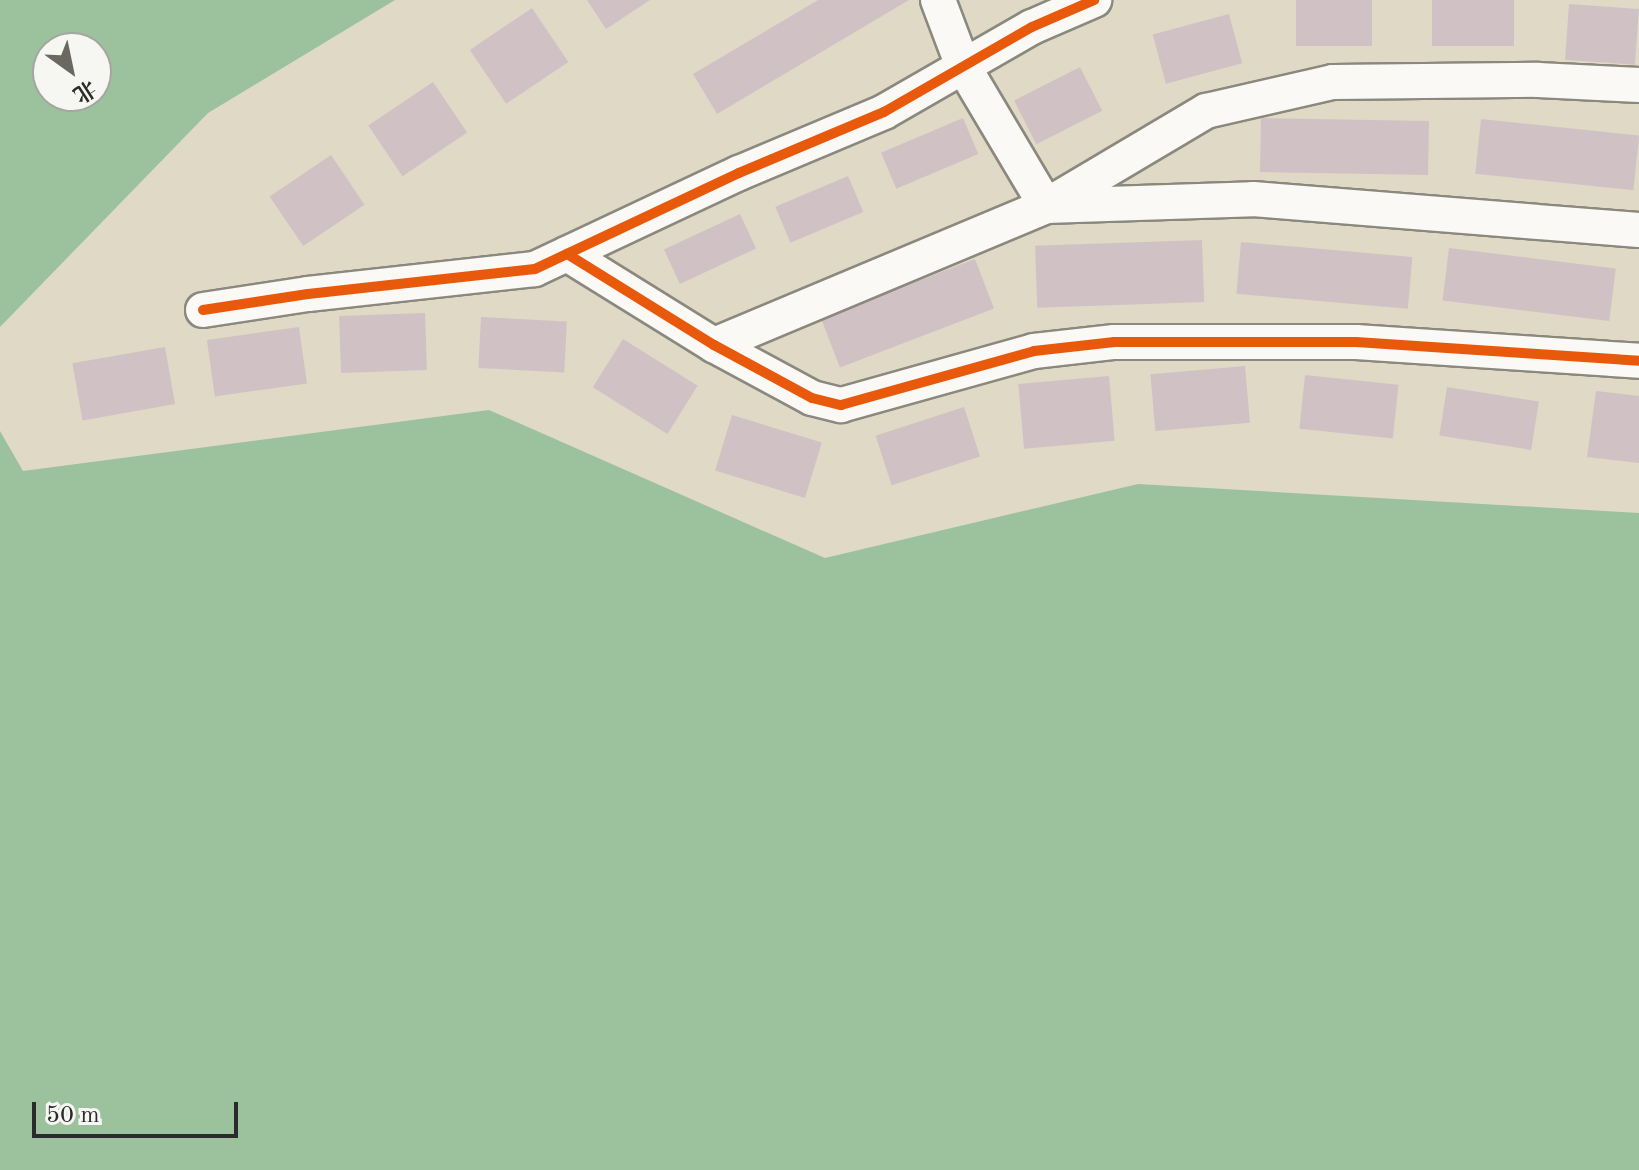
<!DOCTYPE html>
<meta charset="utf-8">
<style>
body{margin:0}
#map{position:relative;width:1639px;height:1170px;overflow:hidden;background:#e0d9c5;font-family:"Old Standard TT","Noto Serif SC",serif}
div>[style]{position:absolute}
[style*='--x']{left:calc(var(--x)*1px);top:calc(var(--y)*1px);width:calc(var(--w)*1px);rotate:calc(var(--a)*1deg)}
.forest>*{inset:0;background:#9bc29c}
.building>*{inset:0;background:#d0c2c4;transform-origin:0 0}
.roads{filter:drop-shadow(2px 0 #8b887e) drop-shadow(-2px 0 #8b887e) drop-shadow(0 2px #8b887e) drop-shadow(0 -2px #8b887e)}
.minor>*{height:34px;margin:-17px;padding:0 17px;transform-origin:17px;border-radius:17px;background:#faf9f6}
.cycleway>*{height:10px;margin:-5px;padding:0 5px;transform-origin:5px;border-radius:5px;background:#e8590c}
span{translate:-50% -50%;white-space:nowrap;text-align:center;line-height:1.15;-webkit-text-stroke:6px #f6f6f2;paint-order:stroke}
.north{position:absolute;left:32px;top:32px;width:80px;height:80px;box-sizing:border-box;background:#f6f6f2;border:2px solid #a5a5a2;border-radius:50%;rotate:147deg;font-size:22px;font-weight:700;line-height:32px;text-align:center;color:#2b2b2b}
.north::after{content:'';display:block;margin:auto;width:28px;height:36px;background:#6a6861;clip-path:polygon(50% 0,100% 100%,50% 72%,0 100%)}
.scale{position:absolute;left:32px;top:1102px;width:206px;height:36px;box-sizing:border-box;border:4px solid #2b2b2b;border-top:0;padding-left:10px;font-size:24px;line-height:28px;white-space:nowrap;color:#2b2b2b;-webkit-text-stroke:6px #f6f6f2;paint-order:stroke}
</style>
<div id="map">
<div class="forest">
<div style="clip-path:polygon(evenodd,0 0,395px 0,208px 113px,0 327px,0 0,96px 48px,96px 96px,48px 96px,48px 48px,96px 48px)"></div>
<div style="clip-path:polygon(489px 410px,825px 558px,1138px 484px,1639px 513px,1639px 1170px,0 1170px,0 431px,23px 471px)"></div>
</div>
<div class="building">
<div style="clip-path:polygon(587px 0,650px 0,606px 29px)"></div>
<div style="clip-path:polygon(818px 0,909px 0,717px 114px,693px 74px)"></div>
<div style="left:1296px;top:0;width:76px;height:46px"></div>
<div style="left:1432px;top:0;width:82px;height:46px"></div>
<div style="left:1569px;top:4px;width:70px;height:56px;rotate:4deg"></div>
<div style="left:532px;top:8px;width:65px;height:75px;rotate:56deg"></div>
<div style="left:1229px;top:14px;width:51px;height:79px;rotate:75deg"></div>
<div style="left:1080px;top:67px;width:49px;height:74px;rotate:63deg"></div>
<div style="left:433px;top:82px;width:61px;height:78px;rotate:56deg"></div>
<div style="left:963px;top:118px;width:39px;height:89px;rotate:67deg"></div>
<div style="left:1261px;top:118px;width:168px;height:54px;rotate:1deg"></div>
<div style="left:1481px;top:119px;width:159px;height:55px;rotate:6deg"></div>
<div style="left:331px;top:155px;width:60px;height:74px;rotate:56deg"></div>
<div style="left:848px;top:176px;width:39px;height:79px;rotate:67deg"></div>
<div style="left:740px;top:214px;width:38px;height:84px;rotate:65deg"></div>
<div style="left:1202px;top:240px;width:62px;height:167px;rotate:88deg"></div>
<div style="left:1241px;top:242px;width:172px;height:52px;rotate:5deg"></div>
<div style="left:1449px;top:248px;width:168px;height:53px;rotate:7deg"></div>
<div style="left:975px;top:259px;width:53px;height:165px;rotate:69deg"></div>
<div style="left:425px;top:313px;width:57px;height:86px;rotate:88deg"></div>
<div style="left:481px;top:317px;width:86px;height:51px;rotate:3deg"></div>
<div style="left:299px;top:327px;width:57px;height:93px;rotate:82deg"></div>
<div style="left:623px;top:339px;width:88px;height:57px;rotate:32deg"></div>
<div style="left:165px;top:347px;width:58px;height:94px;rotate:80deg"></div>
<div style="left:1245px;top:366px;width:57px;height:95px;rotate:85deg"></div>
<div style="left:1305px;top:375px;width:94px;height:54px;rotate:6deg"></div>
<div style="left:1109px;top:376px;width:65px;height:91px;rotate:85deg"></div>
<div style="left:1447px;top:387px;width:93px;height:49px;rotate:9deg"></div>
<div style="clip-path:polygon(1596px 391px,1639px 396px,1639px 463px,1587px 457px)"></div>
<div style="left:964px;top:407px;width:52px;height:93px;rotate:72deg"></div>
<div style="left:732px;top:415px;width:94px;height:58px;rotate:17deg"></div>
</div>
<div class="roads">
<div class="minor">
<div style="--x:938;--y:0;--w:71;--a:69.3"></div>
<div style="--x:963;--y:66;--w:163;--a:59.3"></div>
<div style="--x:1046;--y:206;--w:186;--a:-30.7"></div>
<div style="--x:1206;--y:111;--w:130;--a:-12.9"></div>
<div style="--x:1333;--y:82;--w:205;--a:-0.6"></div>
<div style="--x:1538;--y:80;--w:101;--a:2.8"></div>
<div style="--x:567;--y:254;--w:173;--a:31.8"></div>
<div style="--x:714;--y:345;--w:111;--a:28.4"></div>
<div style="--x:812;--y:398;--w:30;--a:14"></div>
<div style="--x:841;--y:405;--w:200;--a:-15.6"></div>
<div style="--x:1034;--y:351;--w:81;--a:-6.4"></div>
<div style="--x:1114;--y:342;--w:242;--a:0"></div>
<div style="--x:1356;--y:342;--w:284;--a:3.8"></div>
<div style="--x:203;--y:310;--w:106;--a:-8.7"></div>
<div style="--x:308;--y:294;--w:228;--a:-6.3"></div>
<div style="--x:535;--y:269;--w:225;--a:-25.2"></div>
<div style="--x:739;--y:173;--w:157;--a:-22.8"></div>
<div style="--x:884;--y:112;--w:171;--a:-29.9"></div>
<div style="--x:1032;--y:27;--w:68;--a:-23.5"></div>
<div style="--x:714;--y:345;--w:360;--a:-22.7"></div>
<div style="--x:1046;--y:206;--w:207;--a:-1.9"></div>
<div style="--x:1253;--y:199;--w:387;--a:4.6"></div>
</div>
</div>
<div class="cycleway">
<div style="--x:567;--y:254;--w:173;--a:31.8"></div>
<div style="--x:714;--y:345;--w:111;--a:28.4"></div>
<div style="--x:812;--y:398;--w:30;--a:14"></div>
<div style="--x:841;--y:405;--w:200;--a:-15.6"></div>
<div style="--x:1034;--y:351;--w:81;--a:-6.4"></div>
<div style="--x:1114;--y:342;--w:242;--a:0"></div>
<div style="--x:1356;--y:342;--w:284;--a:3.8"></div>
<div style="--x:203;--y:310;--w:106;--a:-8.7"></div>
<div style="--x:308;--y:294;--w:228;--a:-6.3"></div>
<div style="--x:535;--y:269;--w:225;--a:-25.2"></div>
<div style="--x:739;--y:173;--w:157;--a:-22.8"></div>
<div style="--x:884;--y:112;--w:171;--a:-29.9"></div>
<div style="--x:1032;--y:27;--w:68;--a:-23.5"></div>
</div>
<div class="north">北</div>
<div class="scale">50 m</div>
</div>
